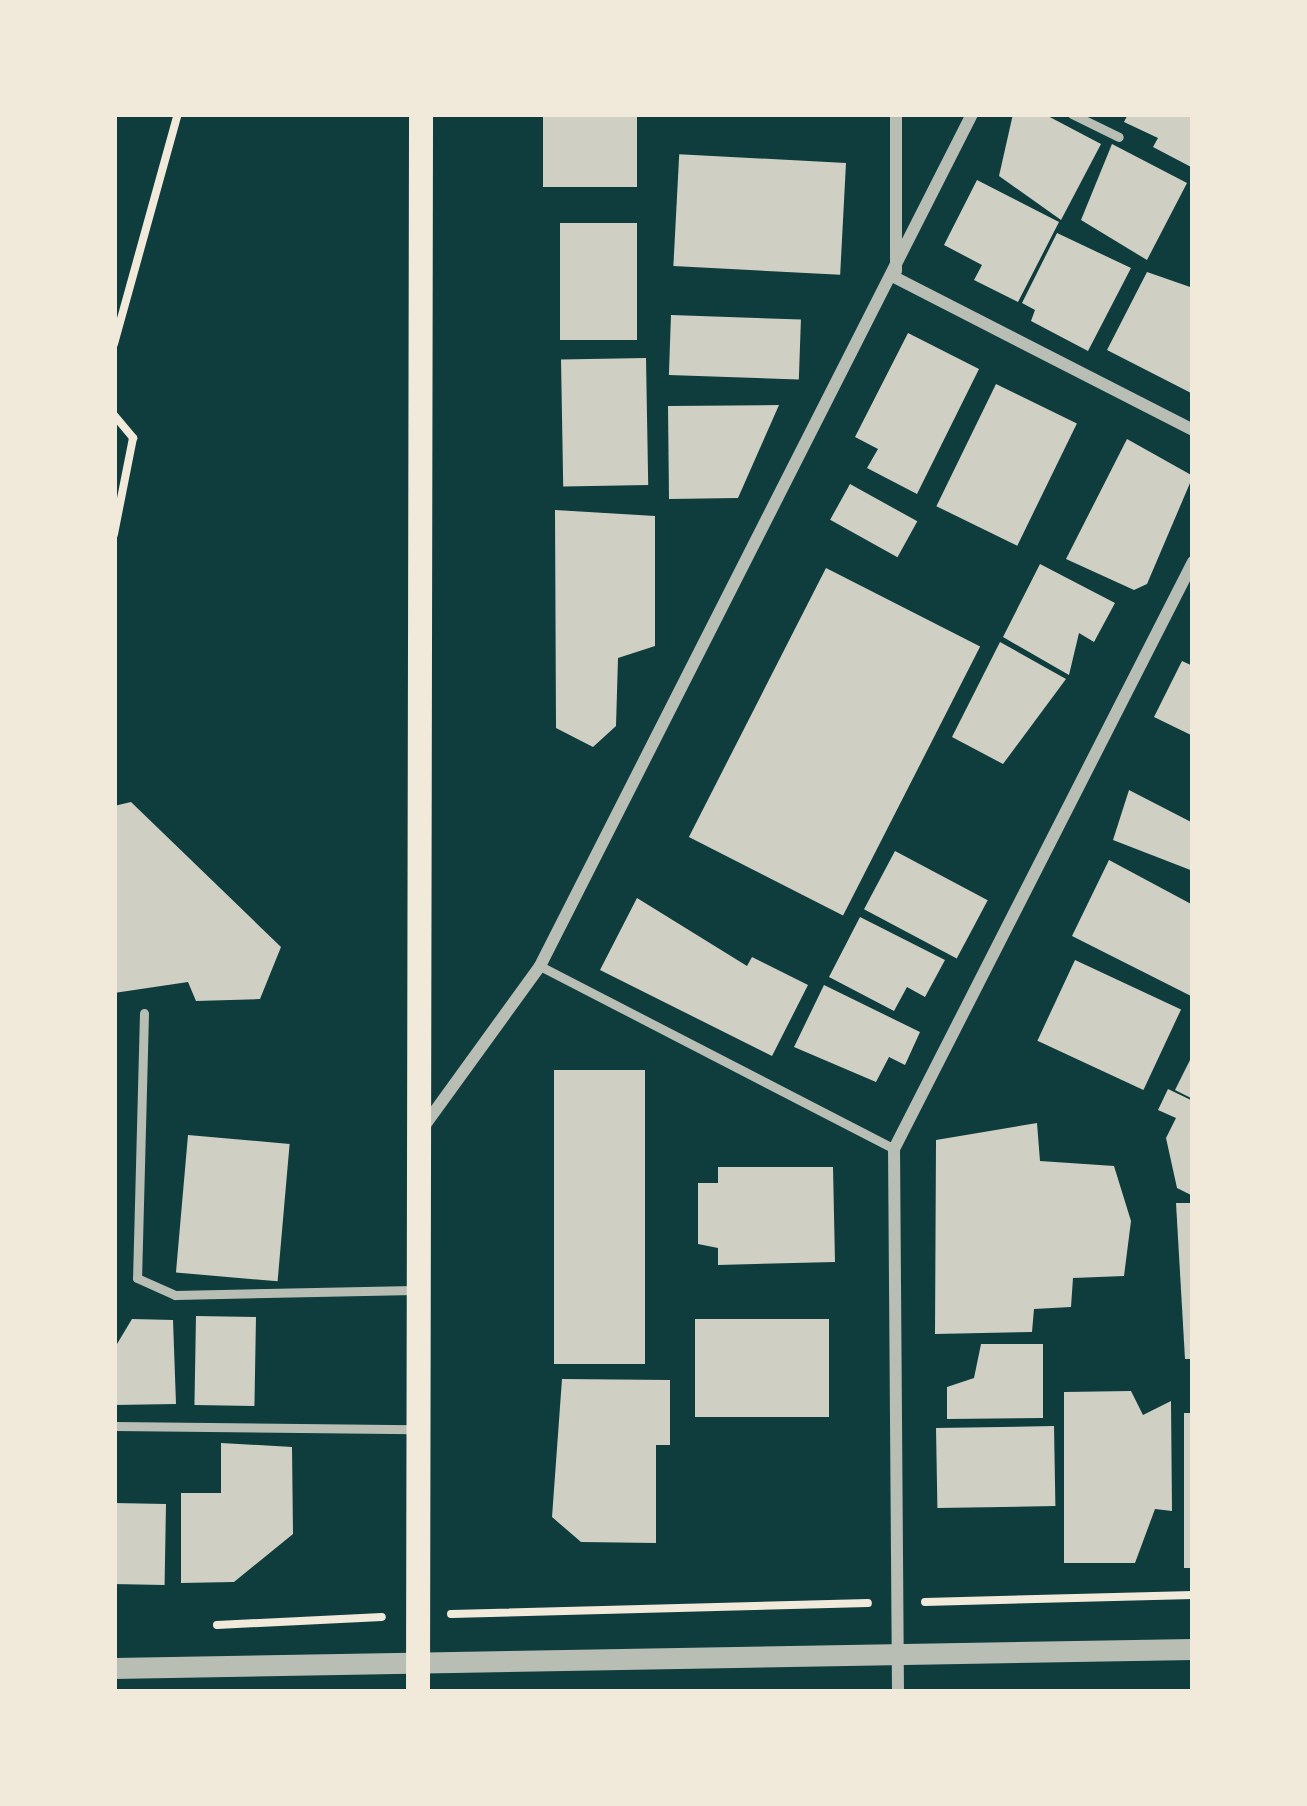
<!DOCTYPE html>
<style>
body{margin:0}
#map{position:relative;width:1307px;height:1806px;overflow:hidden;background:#0f3d3e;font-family:"DejaVu Sans",sans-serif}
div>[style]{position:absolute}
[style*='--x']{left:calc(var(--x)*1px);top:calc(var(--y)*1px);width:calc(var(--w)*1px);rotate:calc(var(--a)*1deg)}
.building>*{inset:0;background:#cfcfc3;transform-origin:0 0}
.path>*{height:8px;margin:-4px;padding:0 4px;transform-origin:4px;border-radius:4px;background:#f1e9da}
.service>*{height:9px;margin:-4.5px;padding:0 4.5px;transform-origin:4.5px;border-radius:4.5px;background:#b8beb3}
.minor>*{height:12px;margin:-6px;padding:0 6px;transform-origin:6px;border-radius:6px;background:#b8beb3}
.tertiary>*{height:21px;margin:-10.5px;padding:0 10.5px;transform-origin:10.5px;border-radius:10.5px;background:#b8beb3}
.secondary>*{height:24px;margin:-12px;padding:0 12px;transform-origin:12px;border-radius:12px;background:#f1e9da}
span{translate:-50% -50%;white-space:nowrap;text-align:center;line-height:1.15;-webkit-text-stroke:10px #f1e9da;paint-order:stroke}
.frame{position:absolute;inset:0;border:117px solid #f1e9da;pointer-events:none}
</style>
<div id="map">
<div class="building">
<div style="left:543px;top:114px;width:94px;height:73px"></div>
<div style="clip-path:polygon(1013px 114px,1044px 114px,1101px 144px,1061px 220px,999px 176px)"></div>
<div style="clip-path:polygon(1128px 114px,1193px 114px,1193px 168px,1153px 147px,1158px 138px,1124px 122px)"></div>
<div style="clip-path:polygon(1112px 144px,1187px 183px,1147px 260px,1081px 220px)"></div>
<div style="left:846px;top:163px;width:112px;height:167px;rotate:93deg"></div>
<div style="clip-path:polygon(977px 180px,1059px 222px,1018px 302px,974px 280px,982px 265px,944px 245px)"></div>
<div style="left:560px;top:223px;width:77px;height:117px"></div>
<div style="clip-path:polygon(1057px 233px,1131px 268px,1088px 351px,1031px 321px,1035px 310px,1022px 303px)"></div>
<div style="clip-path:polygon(1147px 272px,1193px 288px,1193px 394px,1107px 350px)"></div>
<div style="left:671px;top:315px;width:130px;height:60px;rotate:2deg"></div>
<div style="clip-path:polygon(908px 333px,979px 369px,917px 494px,867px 468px,878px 449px,855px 437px)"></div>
<div style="left:646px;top:358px;width:127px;height:85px;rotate:89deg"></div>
<div style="left:996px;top:384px;width:90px;height:136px;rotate:26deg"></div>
<div style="clip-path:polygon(779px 405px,738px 498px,669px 499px,668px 406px)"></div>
<div style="clip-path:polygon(1127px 439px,1193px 476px,1147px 584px,1134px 590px,1066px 559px)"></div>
<div style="left:850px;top:484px;width:77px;height:41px;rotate:29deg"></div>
<div style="clip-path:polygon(555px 510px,655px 516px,655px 646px,618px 658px,616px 726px,593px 747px,556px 728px)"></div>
<div style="clip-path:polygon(1040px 564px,1115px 603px,1094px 642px,1079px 633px,1069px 675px,1003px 637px)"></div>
<div style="left:826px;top:568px;width:173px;height:302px;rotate:27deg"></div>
<div style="clip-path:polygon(1000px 642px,1066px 679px,1003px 764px,952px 737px)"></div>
<div style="clip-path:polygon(1182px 661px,1193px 666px,1193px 736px,1154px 717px)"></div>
<div style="clip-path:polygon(1129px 790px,1193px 823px,1193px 871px,1113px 840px)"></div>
<div style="clip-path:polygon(131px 802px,281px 947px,260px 999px,196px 1001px,188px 982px,114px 993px,114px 806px)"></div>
<div style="left:895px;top:851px;width:105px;height:66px;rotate:28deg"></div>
<div style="clip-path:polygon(1109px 860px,1193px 905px,1193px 997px,1072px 936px)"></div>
<div style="clip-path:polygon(637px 898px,747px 966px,752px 957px,808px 985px,772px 1056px,600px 970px)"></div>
<div style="clip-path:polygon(860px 917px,945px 960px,925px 997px,907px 987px,894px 1011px,829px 977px)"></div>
<div style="left:1075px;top:960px;width:117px;height:89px;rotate:25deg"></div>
<div style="clip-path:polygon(824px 985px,920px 1032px,905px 1065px,889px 1057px,876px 1082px,794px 1047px)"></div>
<div style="clip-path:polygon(1193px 1054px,1193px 1099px,1175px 1090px)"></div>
<div style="left:645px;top:1070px;width:294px;height:91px;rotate:90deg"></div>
<div style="clip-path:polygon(1168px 1089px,1193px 1101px,1193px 1196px,1177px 1188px,1166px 1138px,1176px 1118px,1158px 1110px)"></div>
<div style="clip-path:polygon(1037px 1123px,1040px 1161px,1114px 1166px,1131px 1221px,1124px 1276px,1073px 1278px,1071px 1307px,1034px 1309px,1032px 1332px,935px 1334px,936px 1140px)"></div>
<div style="left:188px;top:1135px;width:102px;height:138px;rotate:5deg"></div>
<div style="clip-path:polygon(718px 1167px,833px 1167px,835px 1262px,718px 1265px,718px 1248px,698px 1244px,698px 1183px,718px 1183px)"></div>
<div style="clip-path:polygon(1176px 1203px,1193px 1203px,1193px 1359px,1185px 1359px)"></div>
<div style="left:196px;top:1316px;width:60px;height:89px;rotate:1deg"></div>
<div style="clip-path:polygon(132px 1319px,173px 1320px,176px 1404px,114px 1405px,114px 1349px)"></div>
<div style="left:695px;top:1319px;width:134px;height:98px"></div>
<div style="clip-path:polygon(981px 1344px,1043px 1344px,1043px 1418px,947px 1419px,947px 1387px,974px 1378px)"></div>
<div style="clip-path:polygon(562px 1379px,670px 1380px,670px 1445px,656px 1445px,656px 1543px,581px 1542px,552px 1517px)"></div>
<div style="clip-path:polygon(1131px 1391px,1143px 1415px,1171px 1401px,1172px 1511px,1155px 1509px,1135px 1563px,1064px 1563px,1064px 1392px)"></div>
<div style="left:1184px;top:1413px;width:9px;height:155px"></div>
<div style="left:1054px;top:1426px;width:80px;height:118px;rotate:89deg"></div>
<div style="clip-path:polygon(221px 1443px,292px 1447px,293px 1534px,234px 1582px,181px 1583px,181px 1493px,221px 1493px)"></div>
<div style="left:114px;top:1503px;width:52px;height:81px;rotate:1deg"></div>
</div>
<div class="path">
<div style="--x:114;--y:344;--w:239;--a:-74.5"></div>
<div style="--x:114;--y:415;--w:30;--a:50"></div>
<div style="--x:133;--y:438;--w:98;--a:101.2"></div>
<div style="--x:925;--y:1602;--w:268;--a:-1.5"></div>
<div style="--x:451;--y:1614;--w:417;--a:-1.5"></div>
<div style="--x:217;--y:1625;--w:165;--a:-2.8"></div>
</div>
<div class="service">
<div style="--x:1072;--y:114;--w:52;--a:26.1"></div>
<div style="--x:540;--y:966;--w:399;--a:27.3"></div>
<div style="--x:144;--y:1013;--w:265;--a:91.5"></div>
<div style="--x:137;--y:1278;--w:42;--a:24.1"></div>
<div style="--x:175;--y:1295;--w:239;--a:-1.2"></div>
<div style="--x:114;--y:1426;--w:301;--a:0.6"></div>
</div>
<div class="minor">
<div style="--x:896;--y:114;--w:157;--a:90"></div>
<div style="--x:896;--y:278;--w:334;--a:27.1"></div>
<div style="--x:422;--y:1129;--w:201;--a:-54.1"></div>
<div style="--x:540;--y:966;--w:955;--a:-63.11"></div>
<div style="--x:898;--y:1692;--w:543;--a:-90.42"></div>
<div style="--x:894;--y:1149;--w:659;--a:-63.01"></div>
</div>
<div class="tertiary">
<div style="--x:114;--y:1668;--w:1079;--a:-1.01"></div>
</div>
<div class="secondary">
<div style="--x:418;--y:1692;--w:1578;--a:-89.89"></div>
</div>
<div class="frame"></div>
</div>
